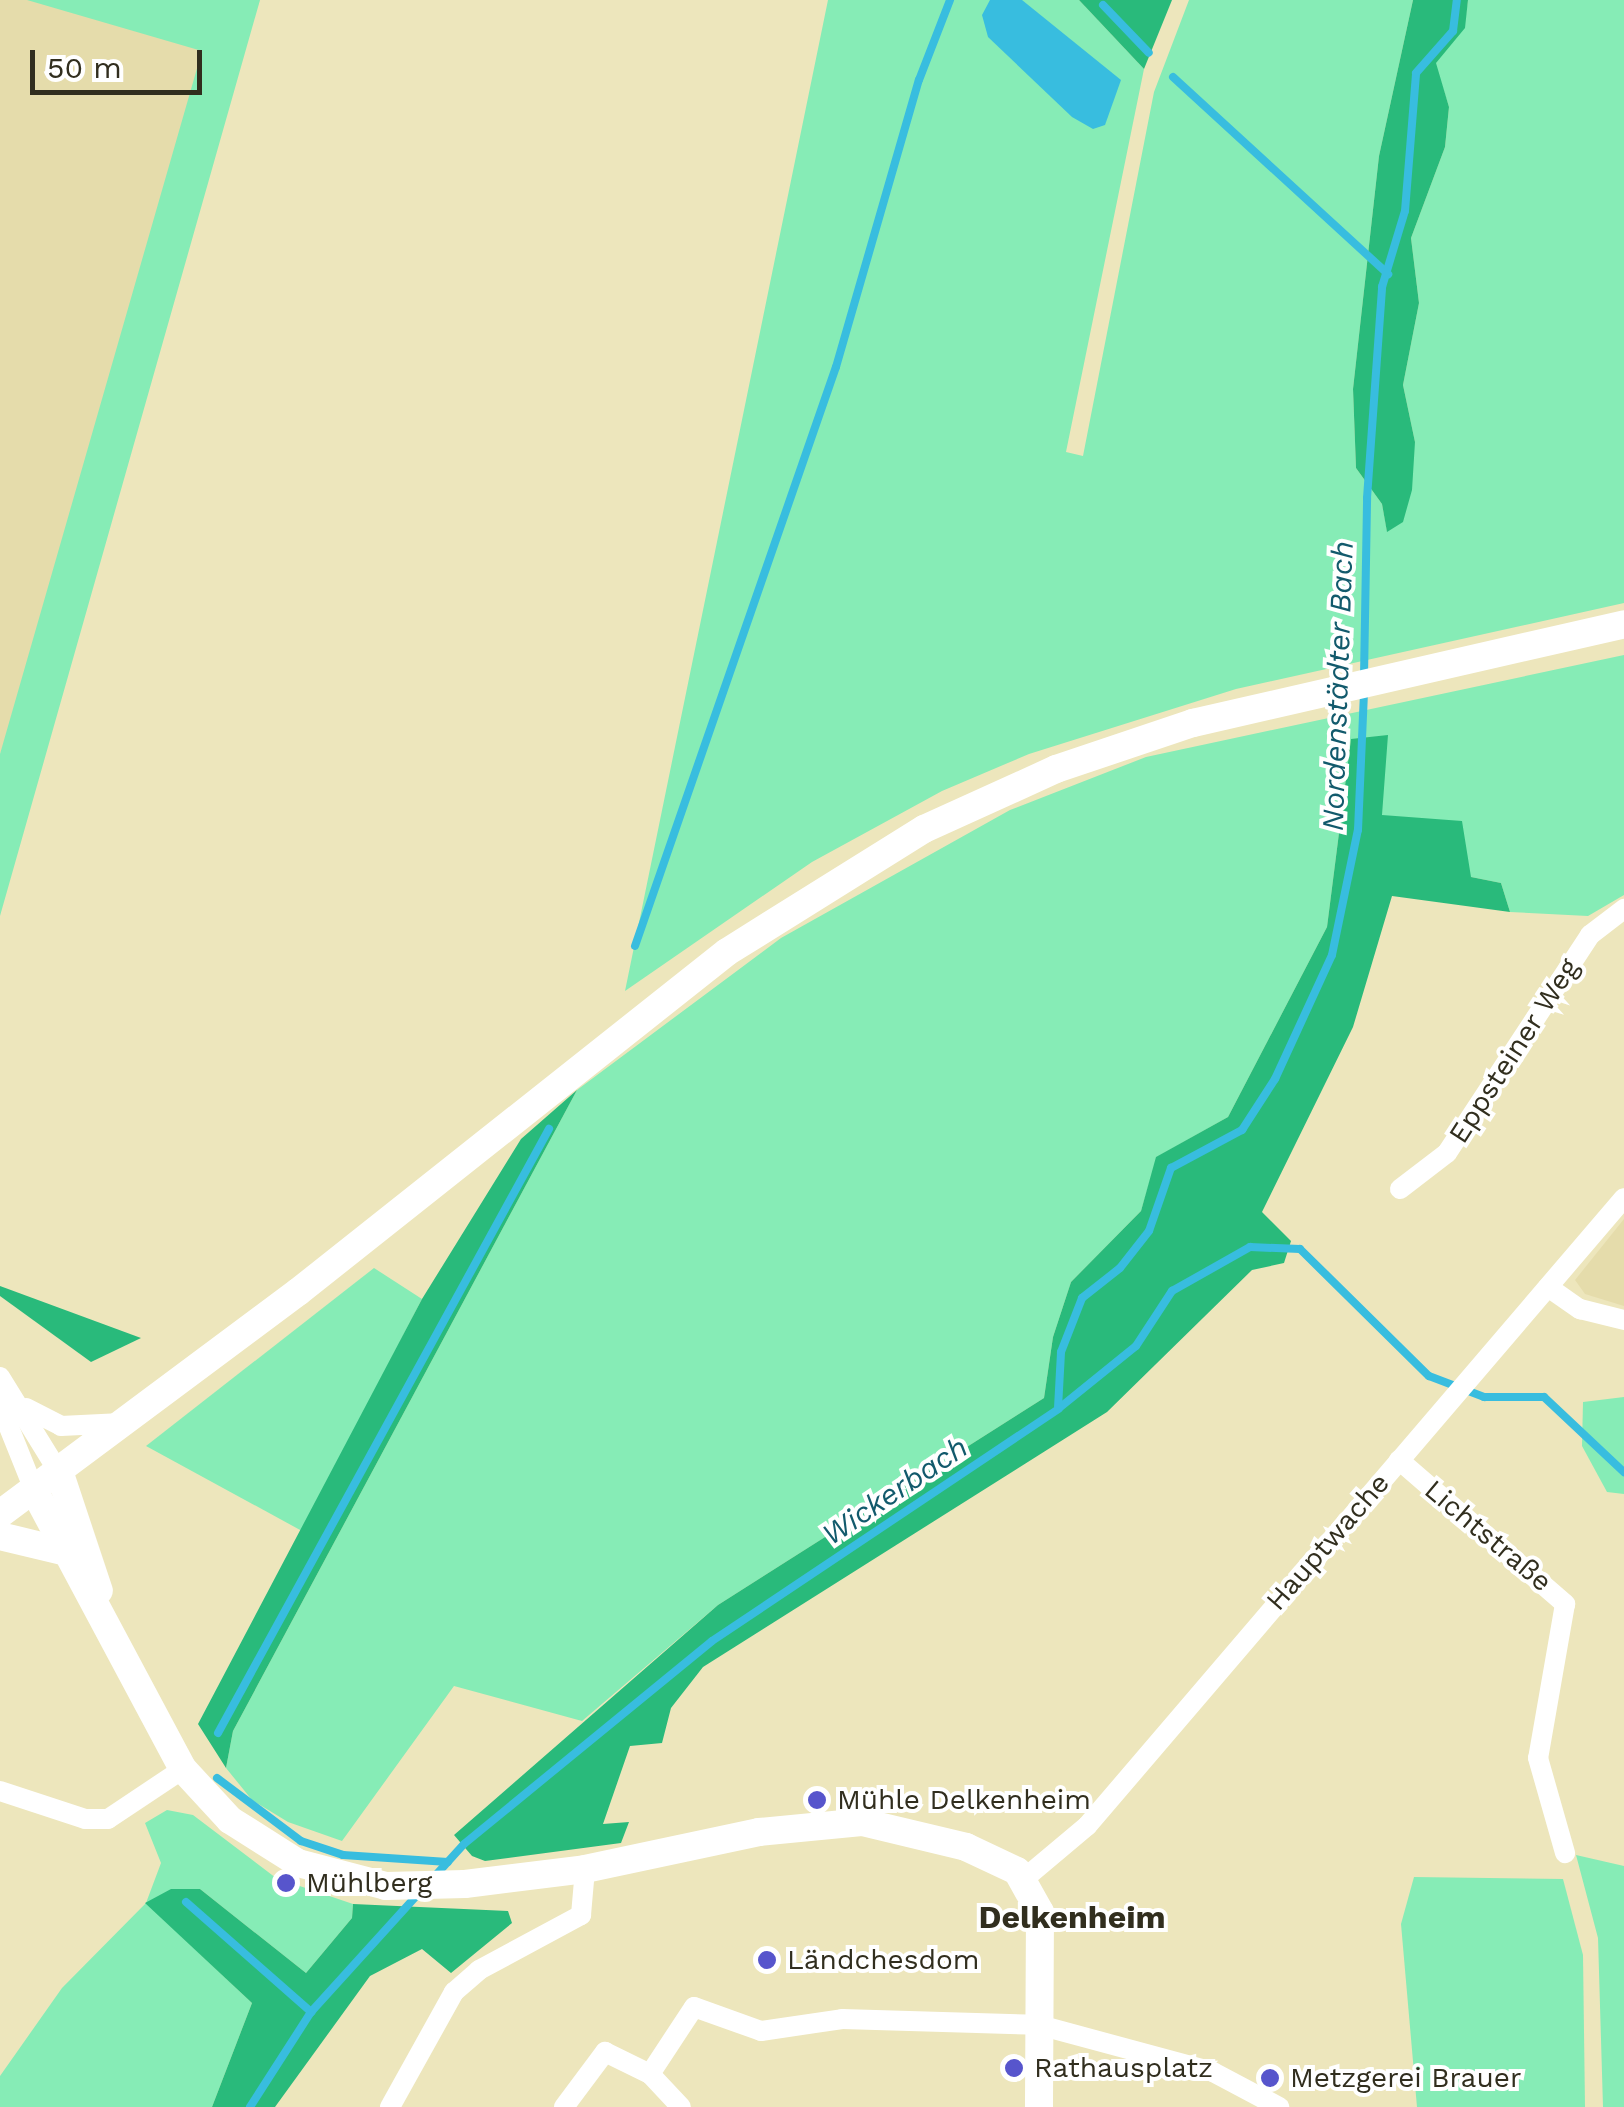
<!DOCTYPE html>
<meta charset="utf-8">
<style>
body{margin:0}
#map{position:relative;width:1624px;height:2107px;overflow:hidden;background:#ede6bc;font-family:"Work Sans",sans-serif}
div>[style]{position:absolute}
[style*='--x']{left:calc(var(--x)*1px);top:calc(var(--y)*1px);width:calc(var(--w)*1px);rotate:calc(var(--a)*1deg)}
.built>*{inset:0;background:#e5dcab}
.green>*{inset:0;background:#86ecb6}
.forest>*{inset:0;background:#29ba7b}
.water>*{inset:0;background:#38bddf}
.stream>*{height:8px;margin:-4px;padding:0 4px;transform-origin:4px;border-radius:4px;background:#38bddf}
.minor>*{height:20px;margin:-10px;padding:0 10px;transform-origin:10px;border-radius:10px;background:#fff}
.secondary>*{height:28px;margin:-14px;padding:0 14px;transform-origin:14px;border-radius:14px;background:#fff}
.dots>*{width:28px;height:28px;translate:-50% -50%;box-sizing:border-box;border:5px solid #fff;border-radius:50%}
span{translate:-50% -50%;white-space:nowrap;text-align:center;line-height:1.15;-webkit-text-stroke:8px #fff;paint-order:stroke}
.street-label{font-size:28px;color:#312e1e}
.poi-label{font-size:28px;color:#312e1e}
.left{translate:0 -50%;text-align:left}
.water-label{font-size:30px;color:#125a6c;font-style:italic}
.quarter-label{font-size:32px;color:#312e1e;font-weight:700}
.scale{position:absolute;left:30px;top:50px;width:172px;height:45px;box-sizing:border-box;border:5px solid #312e1e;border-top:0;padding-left:12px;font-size:30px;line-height:35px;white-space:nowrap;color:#312e1e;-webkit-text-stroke:8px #fff;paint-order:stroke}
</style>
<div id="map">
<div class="built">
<div style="clip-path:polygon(0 0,260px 0,0 754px)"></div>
<div style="clip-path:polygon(1624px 1219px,1624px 1306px,1585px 1294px,1575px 1280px)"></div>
</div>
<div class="green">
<div style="clip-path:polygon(27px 0,260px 0,0 916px,0 754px,202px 51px)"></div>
<div style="clip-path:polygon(828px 0,1079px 0,1144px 69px,1066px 452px,1083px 456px,1154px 92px,1189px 0,1413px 0,1379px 156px,1353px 389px,1356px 468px,1382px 504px,1387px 531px,1415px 442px,1403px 385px,1419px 303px,1411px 238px,1445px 147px,1449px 107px,1435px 63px,1464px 28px,1468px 0,1624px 0,1624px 603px,1236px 689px,1029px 754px,942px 791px,812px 862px,625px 991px)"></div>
<div style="clip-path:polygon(1624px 655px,1624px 895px,1588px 916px,1510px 912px,1501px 883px,1471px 877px,1382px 815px,1351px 739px,1327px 927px,1228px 1117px,1157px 1157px,1141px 1211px,1071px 1282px,1053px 1337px,1044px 1398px,718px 1605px,582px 1721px,454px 1686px,342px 1841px,288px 1822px,252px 1800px,226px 1768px,233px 1731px,577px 1090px,781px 938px,1010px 810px,1146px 757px)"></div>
<div style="clip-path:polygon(374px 1268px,422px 1299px,302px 1531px,146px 1446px)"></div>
<div style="clip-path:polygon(1624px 1397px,1624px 1494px,1607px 1492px,1582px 1446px,1583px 1402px)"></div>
<div style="clip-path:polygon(167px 1810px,193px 1815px,276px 1878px,353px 1904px,352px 1918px,306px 1973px,200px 1889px,146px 1903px,252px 2003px,212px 2107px,0 2107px,0 2076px,62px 1988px,146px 1903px,161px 1863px,145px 1823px)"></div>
<div style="clip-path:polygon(1576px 1855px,1624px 1866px,1624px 2107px,1603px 2107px,1598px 1938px)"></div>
<div style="clip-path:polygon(1414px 1877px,1563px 1879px,1583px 1955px,1585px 2107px,1417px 2107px,1401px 1924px)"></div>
</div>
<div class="forest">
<div style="clip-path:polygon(1079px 0,1172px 0,1144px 69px)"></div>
<div style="clip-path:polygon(1413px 0,1468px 0,1465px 28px,1436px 63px,1449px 107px,1445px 147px,1411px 238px,1419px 303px,1403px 385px,1415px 442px,1412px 490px,1403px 522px,1387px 532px,1382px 504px,1356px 468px,1353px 389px,1379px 156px)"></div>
<div style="clip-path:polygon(1388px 735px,1382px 815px,1462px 821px,1471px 877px,1501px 883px,1510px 912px,1392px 896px,1353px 1027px,1262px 1212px,1291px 1241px,1284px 1263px,1252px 1270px,1107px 1412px,703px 1667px,671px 1708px,662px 1743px,630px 1746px,603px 1824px,629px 1822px,621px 1843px,485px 1861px,472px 1856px,454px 1835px,718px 1605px,1044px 1398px,1053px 1337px,1071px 1282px,1141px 1211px,1156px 1157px,1228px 1117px,1327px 927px,1351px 739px)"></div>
<div style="clip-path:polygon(577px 1090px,233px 1731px,226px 1768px,198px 1724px,422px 1299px,521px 1139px)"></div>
<div style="clip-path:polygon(0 1286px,141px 1338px,91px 1362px,0 1296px)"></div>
<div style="clip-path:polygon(171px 1889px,200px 1889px,306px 1973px,352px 1918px,353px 1904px,508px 1911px,512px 1923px,451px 1973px,422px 1949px,370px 1976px,275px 2107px,212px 2107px,252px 2003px,145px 1903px)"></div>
</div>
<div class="water">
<div style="clip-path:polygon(990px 0,1022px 0,1121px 80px,1105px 125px,1093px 129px,1072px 117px,988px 37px,982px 15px)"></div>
</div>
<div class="stream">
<div style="--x:1103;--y:5;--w:66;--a:46.2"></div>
<div style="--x:1173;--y:77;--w:292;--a:42.5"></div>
<div style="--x:1364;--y:676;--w:178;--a:-89"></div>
<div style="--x:1367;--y:498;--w:212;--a:-85.9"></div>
<div style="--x:1382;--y:287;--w:79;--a:-73.2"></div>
<div style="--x:1405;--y:211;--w:138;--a:-85.4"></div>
<div style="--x:1416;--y:73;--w:56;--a:-48.6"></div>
<div style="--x:1453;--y:31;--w:31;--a:-83"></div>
<div style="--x:635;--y:946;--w:613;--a:-70.86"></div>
<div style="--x:836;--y:367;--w:299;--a:-73.9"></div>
<div style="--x:919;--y:80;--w:86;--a:-68.8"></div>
<div style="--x:1058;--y:1408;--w:56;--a:-86.9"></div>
<div style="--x:1061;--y:1352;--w:58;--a:-68.7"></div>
<div style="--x:1082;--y:1298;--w:48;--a:-38.3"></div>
<div style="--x:1120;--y:1268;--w:47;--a:-51.9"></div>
<div style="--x:1149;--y:1231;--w:67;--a:-70.8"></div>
<div style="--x:1171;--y:1168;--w:81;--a:-28.2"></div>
<div style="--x:1242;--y:1130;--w:61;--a:-57.1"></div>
<div style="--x:1275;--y:1079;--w:136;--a:-65.3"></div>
<div style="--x:1332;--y:955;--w:128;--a:-78.3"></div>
<div style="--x:1358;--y:830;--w:140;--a:-87.5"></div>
<div style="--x:218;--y:1733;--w:689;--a:-61.28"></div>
<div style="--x:217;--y:1778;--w:105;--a:36.9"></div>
<div style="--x:301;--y:1841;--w:44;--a:18.4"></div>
<div style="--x:343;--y:1855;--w:105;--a:3.8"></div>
<div style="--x:435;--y:1876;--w:43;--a:-47.8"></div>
<div style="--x:464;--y:1844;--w:320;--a:-39.3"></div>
<div style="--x:712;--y:1641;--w:417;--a:-33.8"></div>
<div style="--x:1058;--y:1409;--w:100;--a:-38.9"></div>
<div style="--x:1136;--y:1346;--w:66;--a:-56.8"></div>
<div style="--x:1172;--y:1291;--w:90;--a:-29.4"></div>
<div style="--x:1250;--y:1247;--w:50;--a:2.3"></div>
<div style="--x:1300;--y:1249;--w:181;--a:44.6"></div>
<div style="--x:1429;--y:1376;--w:59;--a:20.9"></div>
<div style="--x:1484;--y:1397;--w:60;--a:0"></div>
<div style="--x:1544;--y:1397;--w:110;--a:43.2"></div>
<div style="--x:186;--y:1902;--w:167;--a:41.3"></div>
<div style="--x:250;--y:2107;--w:113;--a:-57.3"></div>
<div style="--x:311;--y:2012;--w:159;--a:-47.8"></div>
</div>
<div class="minor">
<div style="--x:1400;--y:1189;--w:59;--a:-37.5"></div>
<div style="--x:1447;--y:1153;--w:261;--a:-56.7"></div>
<div style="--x:1590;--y:935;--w:43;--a:-37.4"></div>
<div style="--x:1548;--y:1287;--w:39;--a:35"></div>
<div style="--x:1580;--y:1309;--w:45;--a:14"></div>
<div style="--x:0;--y:1377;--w:114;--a:58.3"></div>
<div style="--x:0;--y:1405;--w:94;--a:68.1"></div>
<div style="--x:26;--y:1408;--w:39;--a:27"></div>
<div style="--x:61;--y:1426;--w:61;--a:-2.8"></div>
<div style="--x:1399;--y:1460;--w:220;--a:40.9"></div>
<div style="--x:1565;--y:1604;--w:156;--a:99.9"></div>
<div style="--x:1538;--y:1758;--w:99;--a:74.1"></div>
<div style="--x:0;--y:1791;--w:89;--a:18.2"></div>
<div style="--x:85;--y:1819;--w:23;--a:0"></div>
<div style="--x:108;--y:1819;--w:90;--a:-33.7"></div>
<div style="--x:1025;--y:1878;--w:81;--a:-40"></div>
<div style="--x:1087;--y:1826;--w:826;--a:-49.47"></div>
<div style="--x:650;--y:2074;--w:80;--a:-56.7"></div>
<div style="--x:694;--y:2007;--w:71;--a:19.7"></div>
<div style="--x:761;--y:2031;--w:82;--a:-8.4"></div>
<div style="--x:842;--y:2019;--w:197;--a:1.7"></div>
<div style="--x:1039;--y:2025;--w:180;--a:15.1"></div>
<div style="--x:1213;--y:2072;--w:75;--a:27.9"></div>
<div style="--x:390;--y:2107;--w:132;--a:-60.9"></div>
<div style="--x:454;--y:1992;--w:33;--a:-41"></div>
<div style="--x:479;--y:1970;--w:116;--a:-28.3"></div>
<div style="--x:581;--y:1915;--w:46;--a:-85"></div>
<div style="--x:564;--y:2107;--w:69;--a:-53.3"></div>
<div style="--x:605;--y:2052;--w:50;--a:26.1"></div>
<div style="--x:650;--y:2074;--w:45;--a:46.8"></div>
</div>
<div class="secondary">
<div style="--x:60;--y:1474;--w:123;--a:71.6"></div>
<div style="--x:35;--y:1492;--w:314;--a:61.9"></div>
<div style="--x:183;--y:1769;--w:69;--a:47.3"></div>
<div style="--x:230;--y:1820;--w:80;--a:32.3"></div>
<div style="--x:298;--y:1863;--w:91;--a:14.6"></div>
<div style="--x:386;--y:1886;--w:79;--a:-1.5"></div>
<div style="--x:465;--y:1884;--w:121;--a:-7.1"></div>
<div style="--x:585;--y:1869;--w:178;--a:-12"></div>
<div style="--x:759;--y:1832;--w:103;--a:-5.5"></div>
<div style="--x:862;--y:1822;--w:107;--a:13.5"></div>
<div style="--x:966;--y:1847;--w:56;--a:25.2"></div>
<div style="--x:1017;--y:1871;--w:47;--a:60.7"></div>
<div style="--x:1040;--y:1912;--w:195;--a:90.3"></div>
<div style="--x:0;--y:1514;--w:372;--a:-36.7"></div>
<div style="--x:298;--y:1292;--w:547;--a:-38.4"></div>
<div style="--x:727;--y:952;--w:232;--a:-32"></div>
<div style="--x:924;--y:829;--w:145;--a:-24.4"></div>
<div style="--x:1056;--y:769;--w:145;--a:-18.6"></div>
<div style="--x:1193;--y:723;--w:442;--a:-12.9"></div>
<div style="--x:0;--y:1536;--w:68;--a:13.6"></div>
</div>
<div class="dots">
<div style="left:817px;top:1800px;background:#5755cc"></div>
<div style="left:286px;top:1883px;background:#5755cc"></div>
<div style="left:767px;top:1960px;background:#5755cc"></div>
<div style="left:1014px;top:2068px;background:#5755cc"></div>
<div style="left:1270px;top:2078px;background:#5755cc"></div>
</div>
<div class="street-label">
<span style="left:1514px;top:1051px;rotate:-57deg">Eppsteiner Weg</span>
<span style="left:1488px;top:1536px;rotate:40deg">Lichtstraße</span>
<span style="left:1328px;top:1542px;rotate:-49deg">Hauptwache</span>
</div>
<div class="poi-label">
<span class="left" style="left:837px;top:1800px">Mühle Delkenheim</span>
<span class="left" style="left:306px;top:1883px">Mühlberg</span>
<span class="left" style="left:787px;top:1960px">Ländchesdom</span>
<span class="left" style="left:1034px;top:2068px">Rathausplatz</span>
<span class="left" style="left:1290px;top:2078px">Metzgerei Brauer</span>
</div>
<div class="water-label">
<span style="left:1338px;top:686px;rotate:-88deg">Nordenstädter Bach</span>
<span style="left:895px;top:1491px;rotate:-34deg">Wickerbach</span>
</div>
<div class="quarter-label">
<span style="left:1072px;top:1917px">Delkenheim</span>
</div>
<div class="scale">50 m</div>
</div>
